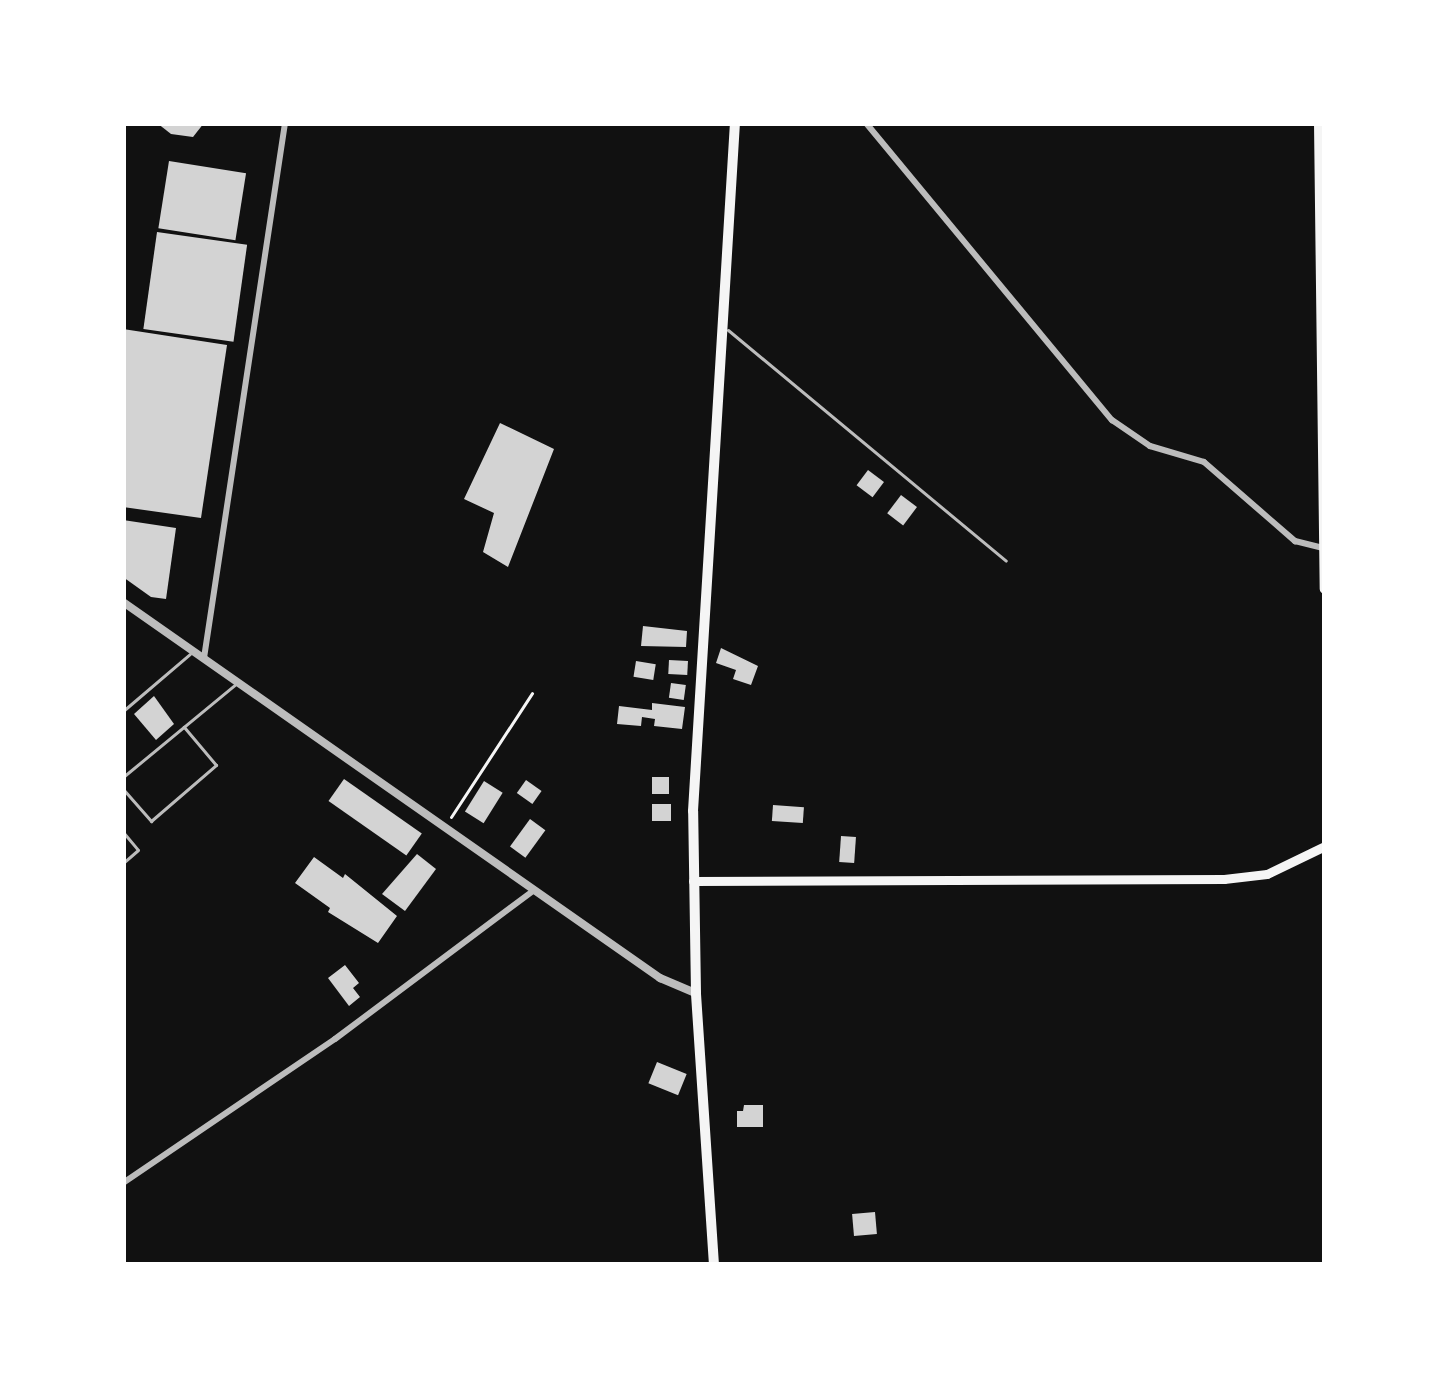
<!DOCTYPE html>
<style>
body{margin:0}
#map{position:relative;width:1448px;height:1388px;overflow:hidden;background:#111;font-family:"Open Sans",sans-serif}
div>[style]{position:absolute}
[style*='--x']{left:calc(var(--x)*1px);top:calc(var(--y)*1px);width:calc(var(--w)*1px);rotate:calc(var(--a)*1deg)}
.building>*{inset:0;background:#d3d3d3;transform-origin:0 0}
.path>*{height:3px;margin:-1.5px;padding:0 1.5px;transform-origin:1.5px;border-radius:1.5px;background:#f5f5f5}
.service>*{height:3px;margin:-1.5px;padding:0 1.5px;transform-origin:1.5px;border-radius:1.5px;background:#bcbcbc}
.minor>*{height:6px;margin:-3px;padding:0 3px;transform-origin:3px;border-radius:3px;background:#bcbcbc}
.tertiary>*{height:8px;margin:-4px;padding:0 4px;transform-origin:4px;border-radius:4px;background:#bcbcbc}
.secondary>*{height:9px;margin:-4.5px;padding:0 4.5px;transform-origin:4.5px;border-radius:4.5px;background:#f5f5f5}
.primary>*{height:10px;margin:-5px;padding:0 5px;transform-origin:5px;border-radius:5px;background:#f5f5f5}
.trunk>*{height:10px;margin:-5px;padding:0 5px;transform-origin:5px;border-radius:5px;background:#f5f5f5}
span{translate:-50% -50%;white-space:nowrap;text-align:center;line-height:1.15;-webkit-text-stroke:9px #fff;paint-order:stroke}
.frame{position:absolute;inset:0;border:126px solid #fff;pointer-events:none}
</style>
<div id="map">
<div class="building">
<div style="clip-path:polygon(157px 123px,204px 123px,193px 137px,171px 134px)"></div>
<div style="left:169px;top:161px;width:78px;height:68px;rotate:9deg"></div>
<div style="left:157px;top:232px;width:91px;height:98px;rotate:8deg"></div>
<div style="clip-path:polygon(123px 329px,227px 345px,201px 518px,123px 507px)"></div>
<div style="clip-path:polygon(500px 423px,554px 449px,508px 567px,483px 552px,494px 513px,464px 499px)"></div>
<div style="left:868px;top:470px;width:20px;height:19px;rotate:37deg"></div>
<div style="left:901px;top:495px;width:20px;height:23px;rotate:37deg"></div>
<div style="clip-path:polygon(123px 520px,176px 528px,166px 599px,151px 597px,123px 577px)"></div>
<div style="clip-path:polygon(643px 626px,687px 631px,686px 647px,641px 646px)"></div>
<div style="clip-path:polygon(721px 648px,758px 666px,751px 685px,733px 679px,736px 670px,716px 663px)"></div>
<div style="left:669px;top:660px;width:19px;height:14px;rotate:3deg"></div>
<div style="left:636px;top:661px;width:20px;height:16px;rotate:9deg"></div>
<div style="left:671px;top:683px;width:15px;height:15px;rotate:8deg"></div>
<div style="clip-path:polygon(154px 696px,174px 724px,156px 740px,134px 714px)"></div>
<div style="clip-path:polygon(652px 703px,685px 707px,682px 729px,654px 726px,655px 719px,642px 717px,641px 726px,617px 724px,619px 706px,652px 710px)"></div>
<div style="left:652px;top:777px;width:17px;height:17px"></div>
<div style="left:344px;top:779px;width:95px;height:27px;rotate:35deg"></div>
<div style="left:526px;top:780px;width:19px;height:16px;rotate:35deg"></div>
<div style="left:484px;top:781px;width:22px;height:36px;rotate:32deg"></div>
<div style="left:652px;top:804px;width:19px;height:17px"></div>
<div style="left:773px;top:805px;width:31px;height:16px;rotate:4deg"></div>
<div style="left:530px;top:819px;width:19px;height:34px;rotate:36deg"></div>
<div style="left:841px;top:836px;width:15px;height:26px;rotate:4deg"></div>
<div style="clip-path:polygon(417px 854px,436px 869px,405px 911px,382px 894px)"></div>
<div style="clip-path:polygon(314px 857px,343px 878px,345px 874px,397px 916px,378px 943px,328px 912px,330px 908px,295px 883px)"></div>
<div style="clip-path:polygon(345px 965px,359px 983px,353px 988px,360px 997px,349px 1006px,328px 978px)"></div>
<div style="left:657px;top:1062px;width:32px;height:23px;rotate:22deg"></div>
<div style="clip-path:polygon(744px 1105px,763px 1105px,763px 1127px,737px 1127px,737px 1111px,743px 1111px)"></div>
<div style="left:875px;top:1212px;width:22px;height:23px;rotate:85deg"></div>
</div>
<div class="path">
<div style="--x:451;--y:817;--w:148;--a:-56.8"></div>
</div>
<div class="service">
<div style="--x:728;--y:330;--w:361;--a:39.7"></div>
<div style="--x:123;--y:711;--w:88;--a:-40.4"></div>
<div style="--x:123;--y:777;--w:146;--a:-39.5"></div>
<div style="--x:123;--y:789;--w:43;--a:48.8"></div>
<div style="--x:151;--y:821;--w:86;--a:-40.7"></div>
<div style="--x:216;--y:765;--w:50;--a:-130.1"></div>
<div style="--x:123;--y:832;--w:23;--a:50"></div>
<div style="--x:138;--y:850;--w:20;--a:139"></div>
</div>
<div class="minor">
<div style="--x:866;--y:123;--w:386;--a:50.4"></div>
<div style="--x:1112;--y:420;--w:46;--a:34.4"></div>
<div style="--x:1150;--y:446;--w:56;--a:16.5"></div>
<div style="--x:1204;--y:462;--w:121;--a:41"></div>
<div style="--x:1295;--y:541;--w:30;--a:14"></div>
<div style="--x:204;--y:658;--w:541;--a:-81.39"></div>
<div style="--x:123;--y:1183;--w:256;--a:-34.2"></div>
<div style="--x:335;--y:1039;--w:247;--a:-36.8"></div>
</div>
<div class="tertiary">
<div style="--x:123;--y:602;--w:656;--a:35"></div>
<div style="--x:660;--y:978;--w:39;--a:23"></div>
</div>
<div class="secondary">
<div style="--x:693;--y:881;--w:531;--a:-0.22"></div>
<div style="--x:1224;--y:879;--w:43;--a:-6.6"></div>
<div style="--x:1267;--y:874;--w:64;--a:-25.8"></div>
</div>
<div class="primary">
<div style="--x:714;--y:1265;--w:273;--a:-93.8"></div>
<div style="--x:696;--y:993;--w:182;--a:-90.9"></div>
<div style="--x:693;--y:811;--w:689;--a:-86.51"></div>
</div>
<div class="trunk">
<div style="--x:1319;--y:123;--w:466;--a:89.3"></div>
</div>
<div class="frame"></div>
</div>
